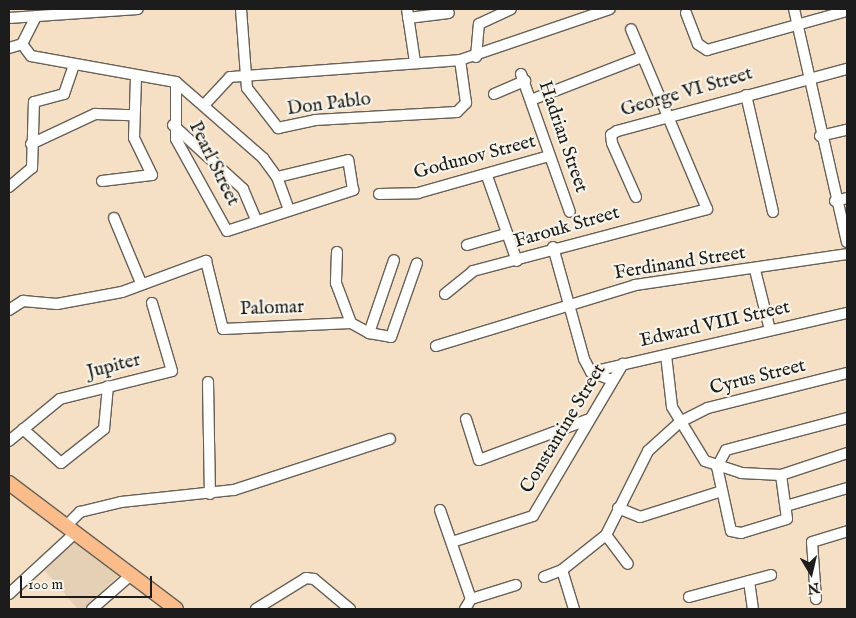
<!DOCTYPE html>
<style>
body{margin:0}
#map{position:relative;width:856px;height:618px;overflow:hidden;background:#f5dfc5;font-family:"IM FELL English",serif}
div>[style]{position:absolute}
[style*='--x']{left:calc(var(--x)*1px);top:calc(var(--y)*1px);width:calc(var(--w)*1px);rotate:calc(var(--a)*1deg)}
.built>*{inset:0;background:#e6d0b5}
.roads{filter:drop-shadow(1px 0 #686057) drop-shadow(-1px 0 #686057) drop-shadow(0 1px #686057) drop-shadow(0 -1px #686057)}
.minor>*{height:10px;margin:-5px;padding:0 5px;transform-origin:5px;border-radius:5px;background:#fff}
.major>*{height:14px;margin:-7px;padding:0 7px;transform-origin:7px;border-radius:7px;background:#fabc8b}
span{translate:-50% -50%;white-space:nowrap;text-align:center;line-height:1.15;-webkit-text-stroke:4.5px #f7f3e8;paint-order:stroke}
.street-label{font-size:19px;color:#1c1c1c}
.frame{position:absolute;inset:0;border:10px solid #1c1c1c;pointer-events:none}
.north{position:absolute;left:786px;top:548px;width:50px;height:50px;-webkit-text-stroke:4px #f7f3e8;paint-order:stroke;rotate:171deg;font-size:14px;font-weight:700;line-height:20px;text-align:center;color:#1c1c1c}
.north::after{content:'';display:block;margin:auto;width:18px;height:22px;background:#1c1c1c;clip-path:polygon(50% 0,100% 100%,50% 72%,0 100%)}
.scale{position:absolute;left:20px;top:576px;width:132px;height:22px;box-sizing:border-box;border:2px solid #1c1c1c;border-top:0;padding-left:6px;font-size:15px;line-height:18px;white-space:nowrap;color:#1c1c1c;-webkit-text-stroke:4px #f7f3e8;paint-order:stroke}
</style>
<div id="map">
<div class="built">
<div style="clip-path:polygon(75px 541px,118px 576px,84px 609px,78px 609px,44px 570px)"></div>
</div>
<div class="roads">
<div class="minor">
<div style="--x:241;--y:9;--w:79;--a:85.7"></div>
<div style="--x:247;--y:88;--w:51;--a:52.2"></div>
<div style="--x:278;--y:128;--w:38;--a:-12"></div>
<div style="--x:315;--y:120;--w:142;--a:-3.2"></div>
<div style="--x:457;--y:112;--w:13;--a:-45"></div>
<div style="--x:466;--y:103;--w:43;--a:-97.9"></div>
<div style="--x:407;--y:9;--w:54;--a:81.4"></div>
<div style="--x:794;--y:9;--w:239;--a:77.2"></div>
<div style="--x:686;--y:13;--w:33;--a:69"></div>
<div style="--x:698;--y:44;--w:11;--a:34"></div>
<div style="--x:707;--y:50;--w:145;--a:-15.6"></div>
<div style="--x:9;--y:18;--w:129;--a:-4"></div>
<div style="--x:408;--y:18;--w:41;--a:-7"></div>
<div style="--x:22;--y:44;--w:15;--a:53"></div>
<div style="--x:31;--y:56;--w:147;--a:10.2"></div>
<div style="--x:176;--y:82;--w:116;--a:41.1"></div>
<div style="--x:263;--y:158;--w:24;--a:54"></div>
<div style="--x:277;--y:177;--w:32;--a:70"></div>
<div style="--x:9;--y:48;--w:14;--a:-17"></div>
<div style="--x:22;--y:44;--w:31;--a:-63"></div>
<div style="--x:476;--y:57;--w:33;--a:-85"></div>
<div style="--x:479;--y:24;--w:35;--a:-25"></div>
<div style="--x:521;--y:74;--w:146;--a:70.5"></div>
<div style="--x:176;--y:82;--w:57;--a:90"></div>
<div style="--x:176;--y:139;--w:105;--a:61"></div>
<div style="--x:227;--y:231;--w:133;--a:-18"></div>
<div style="--x:353;--y:190;--w:30;--a:-99"></div>
<div style="--x:348;--y:160;--w:73;--a:166.5"></div>
<div style="--x:494;--y:94;--w:34;--a:-23"></div>
<div style="--x:746;--y:95;--w:120;--a:77"></div>
<div style="--x:531;--y:100;--w:119;--a:-21.2"></div>
<div style="--x:205;--y:104;--w:37;--a:-47"></div>
<div style="--x:230;--y:77;--w:231;--a:-4.2"></div>
<div style="--x:460;--y:60;--w:158;--a:-18.8"></div>
<div style="--x:173;--y:125;--w:95;--a:42.4"></div>
<div style="--x:243;--y:189;--w:34;--a:67"></div>
<div style="--x:820;--y:136;--w:28;--a:-13"></div>
<div style="--x:31;--y:144;--w:71;--a:-25.1"></div>
<div style="--x:95;--y:114;--w:37;--a:2"></div>
<div style="--x:487;--y:176;--w:90;--a:70.6"></div>
<div style="--x:102;--y:181;--w:50;--a:-6.8"></div>
<div style="--x:152;--y:175;--w:41;--a:-115.9"></div>
<div style="--x:134;--y:138;--w:61;--a:-88.1"></div>
<div style="--x:9;--y:187;--w:30;--a:-40"></div>
<div style="--x:32;--y:168;--w:66;--a:-88.3"></div>
<div style="--x:34;--y:102;--w:31;--a:-15"></div>
<div style="--x:64;--y:94;--w:31;--a:-71"></div>
<div style="--x:379;--y:194;--w:39;--a:-1"></div>
<div style="--x:418;--y:193;--w:136;--a:-15.8"></div>
<div style="--x:636;--y:197;--w:59;--a:-114"></div>
<div style="--x:612;--y:143;--w:8;--a:-97"></div>
<div style="--x:611;--y:135;--w:7;--a:-34"></div>
<div style="--x:617;--y:131;--w:238;--a:-15.1"></div>
<div style="--x:835;--y:201;--w:12;--a:-14"></div>
<div style="--x:114;--y:218;--w:70;--a:67.4"></div>
<div style="--x:467;--y:245;--w:40;--a:-16"></div>
<div style="--x:553;--y:247;--w:116;--a:74.5"></div>
<div style="--x:584;--y:359;--w:15;--a:62"></div>
<div style="--x:591;--y:372;--w:22;--a:21"></div>
<div style="--x:337;--y:252;--w:31;--a:92"></div>
<div style="--x:336;--y:283;--w:43;--a:69.4"></div>
<div style="--x:755;--y:270;--w:62;--a:76"></div>
<div style="--x:445;--y:294;--w:36;--a:-39"></div>
<div style="--x:473;--y:271;--w:242;--a:-14.8"></div>
<div style="--x:707;--y:209;--w:195;--a:-112.9"></div>
<div style="--x:9;--y:310;--w:17;--a:-33"></div>
<div style="--x:23;--y:301;--w:34;--a:5"></div>
<div style="--x:57;--y:304;--w:66;--a:-10.5"></div>
<div style="--x:122;--y:292;--w:90;--a:-20.3"></div>
<div style="--x:206;--y:261;--w:70;--a:76"></div>
<div style="--x:223;--y:329;--w:128;--a:-2.7"></div>
<div style="--x:351;--y:323;--w:21;--a:29"></div>
<div style="--x:369;--y:333;--w:77;--a:-71.1"></div>
<div style="--x:369;--y:333;--w:22;--a:10"></div>
<div style="--x:391;--y:337;--w:78;--a:-70.6"></div>
<div style="--x:436;--y:346;--w:208;--a:-17"></div>
<div style="--x:635;--y:285;--w:214;--a:-8.3"></div>
<div style="--x:666;--y:355;--w:52;--a:83.4"></div>
<div style="--x:672;--y:407;--w:63;--a:58.6"></div>
<div style="--x:705;--y:461;--w:38;--a:18"></div>
<div style="--x:741;--y:473;--w:40;--a:2.9"></div>
<div style="--x:781;--y:475;--w:70;--a:-18.4"></div>
<div style="--x:591;--y:372;--w:263;--a:-13"></div>
<div style="--x:208;--y:382;--w:112;--a:89"></div>
<div style="--x:466;--y:419;--w:43;--a:72.4"></div>
<div style="--x:479;--y:460;--w:118;--a:-20.3"></div>
<div style="--x:23;--y:429;--w:51;--a:41.8"></div>
<div style="--x:61;--y:463;--w:55;--a:-38.3"></div>
<div style="--x:104;--y:429;--w:43;--a:-84.7"></div>
<div style="--x:9;--y:441;--w:66;--a:-39.5"></div>
<div style="--x:60;--y:399;--w:115;--a:-14"></div>
<div style="--x:172;--y:371;--w:71;--a:-106.4"></div>
<div style="--x:781;--y:475;--w:44;--a:82.2"></div>
<div style="--x:787;--y:519;--w:48;--a:163.1"></div>
<div style="--x:741;--y:533;--w:10;--a:-169"></div>
<div style="--x:731;--y:531;--w:66;--a:-102.3"></div>
<div style="--x:717;--y:467;--w:19;--a:-62"></div>
<div style="--x:726;--y:450;--w:125;--a:-14.8"></div>
<div style="--x:786;--y:506;--w:64;--a:-16.4"></div>
<div style="--x:618;--y:508;--w:24;--a:22"></div>
<div style="--x:640;--y:517;--w:86;--a:-17.6"></div>
<div style="--x:440;--y:510;--w:94;--a:70.8"></div>
<div style="--x:471;--y:599;--w:12;--a:121"></div>
<div style="--x:66;--y:526;--w:20;--a:-45"></div>
<div style="--x:80;--y:512;--w:42;--a:-13.7"></div>
<div style="--x:121;--y:502;--w:114;--a:-6.1"></div>
<div style="--x:234;--y:490;--w:164;--a:-18.1"></div>
<div style="--x:606;--y:535;--w:36;--a:53"></div>
<div style="--x:452;--y:542;--w:85;--a:-17.8"></div>
<div style="--x:533;--y:516;--w:177;--a:-59.4"></div>
<div style="--x:562;--y:570;--w:41;--a:72.9"></div>
<div style="--x:544;--y:577;--w:19;--a:-21"></div>
<div style="--x:562;--y:570;--w:56;--a:-38.5"></div>
<div style="--x:606;--y:535;--w:94;--a:-63.4"></div>
<div style="--x:648;--y:451;--w:43;--a:-42.2"></div>
<div style="--x:680;--y:422;--w:31;--a:-27"></div>
<div style="--x:708;--y:408;--w:143;--a:-14.1"></div>
<div style="--x:749;--y:581;--w:28;--a:82"></div>
<div style="--x:9;--y:594;--w:90;--a:-42.7"></div>
<div style="--x:689;--y:597;--w:85;--a:-15"></div>
<div style="--x:471;--y:599;--w:47;--a:-17.3"></div>
<div style="--x:816;--y:599;--w:57;--a:-94"></div>
<div style="--x:812;--y:542;--w:37;--a:-17"></div>
<div style="--x:92;--y:609;--w:52;--a:-41.1"></div>
<div style="--x:256;--y:609;--w:59;--a:-31.8"></div>
<div style="--x:306;--y:578;--w:8;--a:7"></div>
<div style="--x:314;--y:579;--w:47;--a:39.8"></div>
</div>
<div class="major">
<div style="--x:9;--y:483;--w:209;--a:37"></div>
</div>
</div>
<div class="street-label">
<span style="left:687px;top:93px;rotate:-16deg">George VI Street</span>
<span style="left:329px;top:105px;rotate:-7deg">Don Pablo</span>
<span style="left:562px;top:137px;rotate:71deg">Hadrian Street</span>
<span style="left:475px;top:158px;rotate:-15deg">Godunov Street</span>
<span style="left:213px;top:164px;rotate:64deg">Pearl Street</span>
<span style="left:567px;top:228px;rotate:-16deg">Farouk Street</span>
<span style="left:680px;top:264px;rotate:-9deg">Ferdinand Street</span>
<span style="left:272px;top:309px;rotate:-2deg">Palomar</span>
<span style="left:715px;top:325px;rotate:-13deg">Edward VIII Street</span>
<span style="left:114px;top:367px;rotate:-14deg">Jupiter</span>
<span style="left:758px;top:378px;rotate:-14deg">Cyrus Street</span>
<span style="left:564px;top:429px;rotate:-59deg">Constantine Street</span>
</div>
<div class="frame"></div>
<div class="north">N</div>
<div class="scale">100 m</div>
</div>
